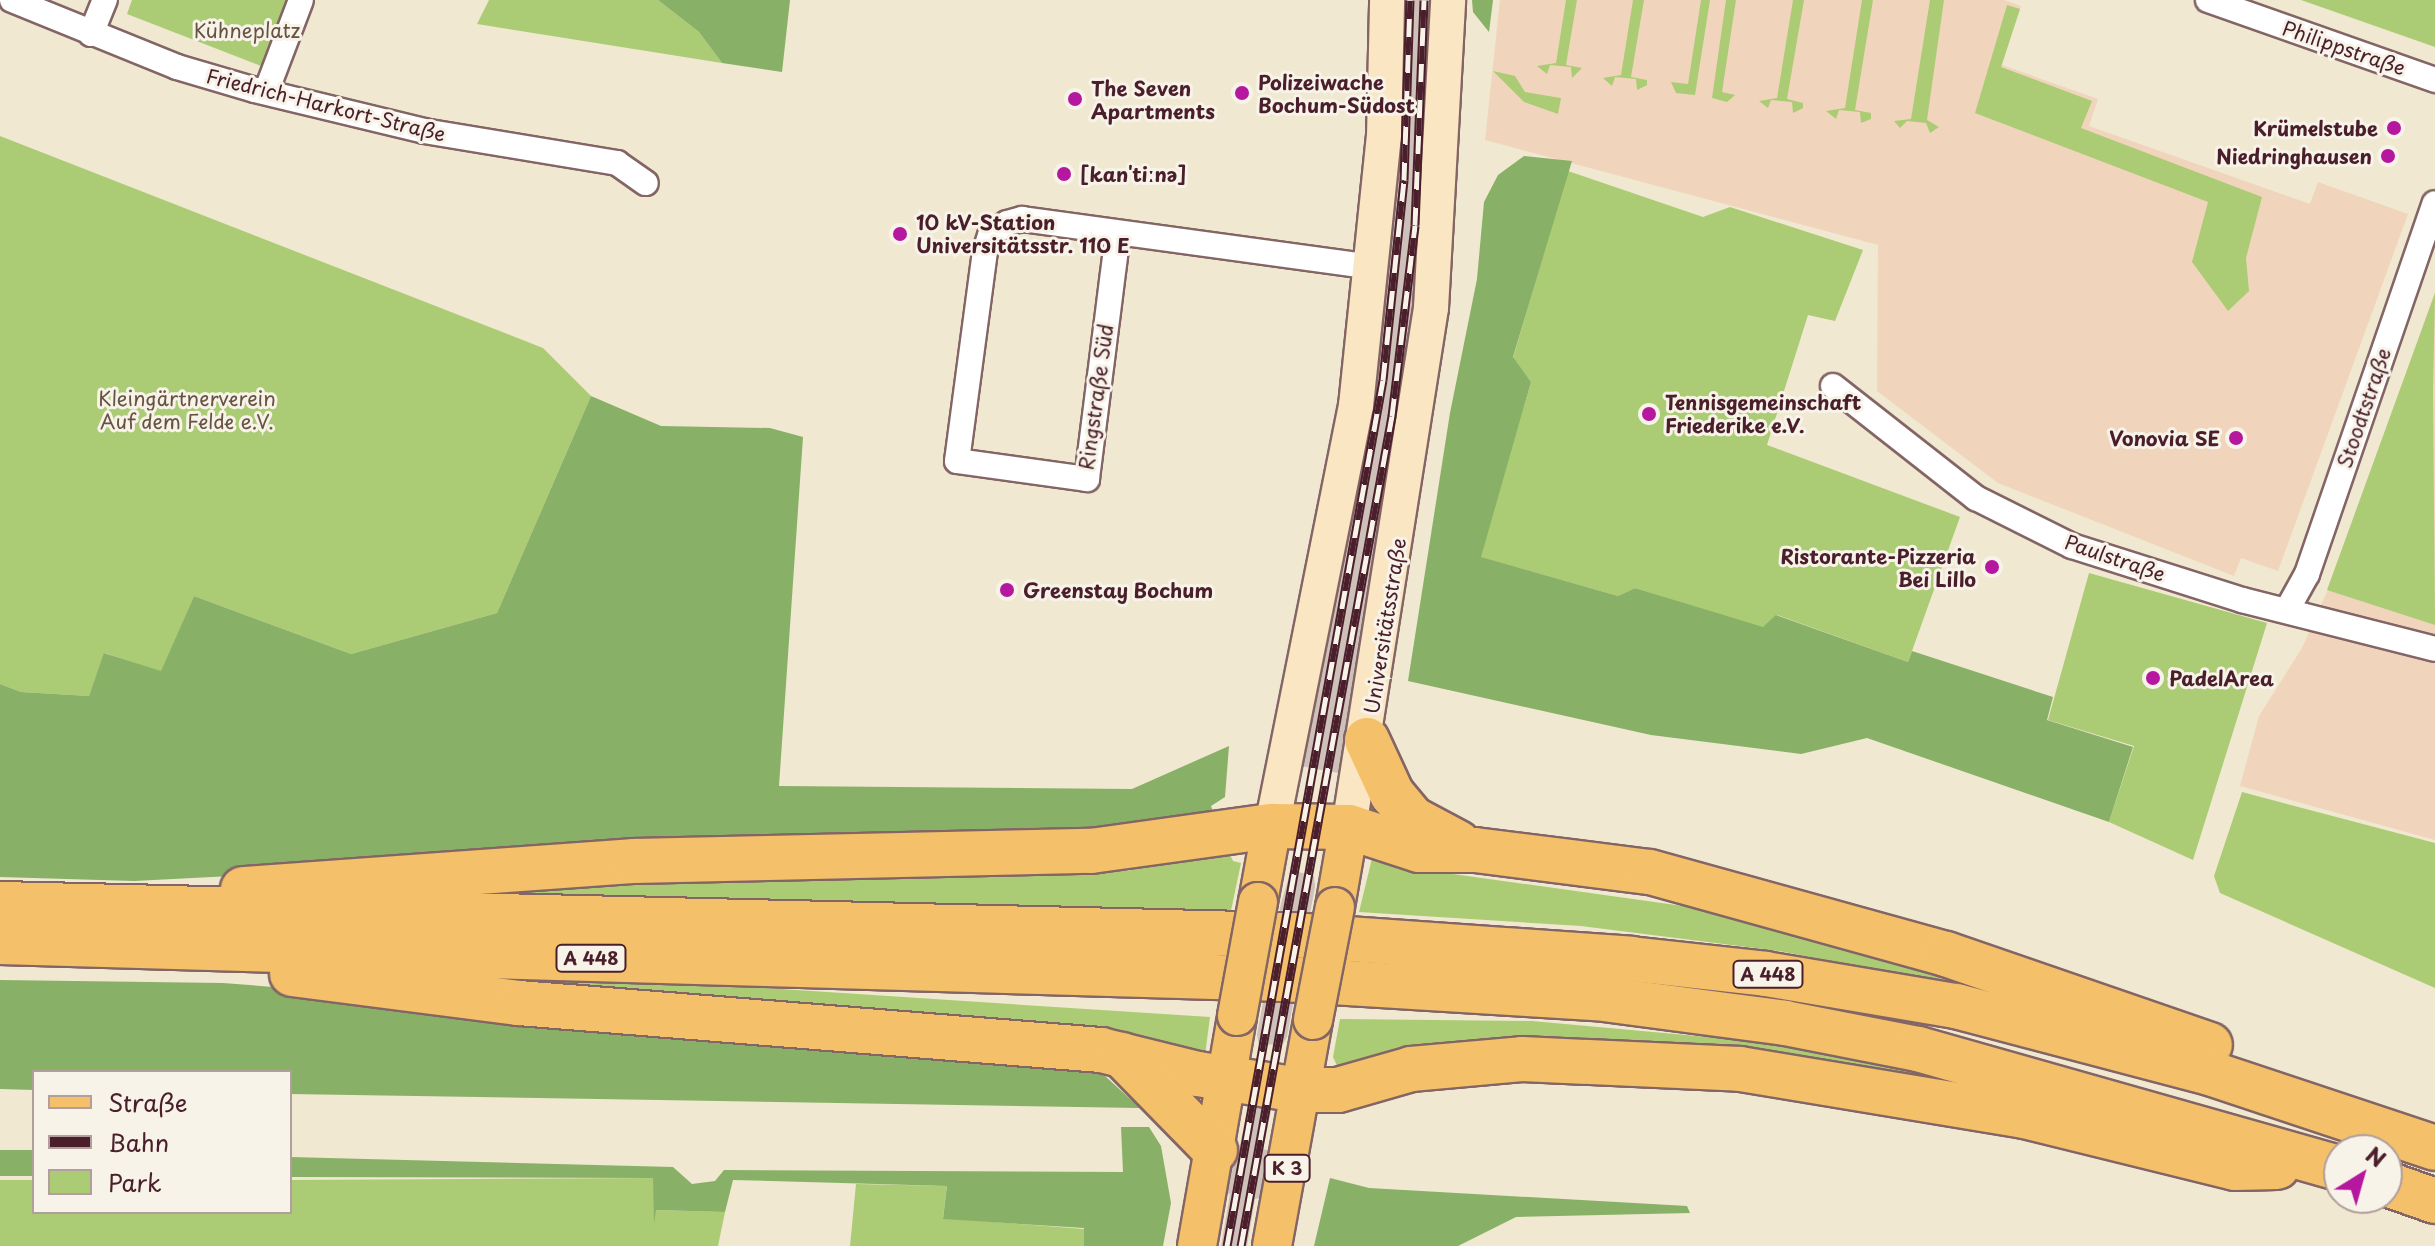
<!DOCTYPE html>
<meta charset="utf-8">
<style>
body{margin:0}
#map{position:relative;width:2435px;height:1246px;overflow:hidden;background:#f0e8d0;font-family:"Playpen Sans",sans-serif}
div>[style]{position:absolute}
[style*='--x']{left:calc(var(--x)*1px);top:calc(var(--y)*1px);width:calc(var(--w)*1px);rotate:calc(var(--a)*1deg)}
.built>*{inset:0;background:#f0d5bc}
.industrial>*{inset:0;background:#cec1b9}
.green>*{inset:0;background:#abcc74}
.forest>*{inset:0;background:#88b066;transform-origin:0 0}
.roads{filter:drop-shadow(2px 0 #846565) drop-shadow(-2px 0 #846565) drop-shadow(0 2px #846565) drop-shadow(0 -2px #846565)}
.street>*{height:24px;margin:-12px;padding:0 12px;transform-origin:12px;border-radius:12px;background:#fff}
.secondary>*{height:34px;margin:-17px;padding:0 17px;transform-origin:17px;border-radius:17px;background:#fbe6c3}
.primary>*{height:38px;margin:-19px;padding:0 19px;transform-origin:19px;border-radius:19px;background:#f4c16a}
.highway>*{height:44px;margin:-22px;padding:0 22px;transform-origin:22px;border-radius:22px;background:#f4c16a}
.rail>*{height:9px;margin-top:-4.5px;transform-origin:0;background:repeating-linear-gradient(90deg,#f7f3e8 0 18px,#4a1f2b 0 36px);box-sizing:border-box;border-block:2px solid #4a1f2b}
.bridges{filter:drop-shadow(2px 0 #846565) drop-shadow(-2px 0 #846565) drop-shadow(0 2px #846565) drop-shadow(0 -2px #846565)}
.primary-bridge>*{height:38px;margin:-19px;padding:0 19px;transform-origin:19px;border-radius:19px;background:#f4c16a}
.dots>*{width:22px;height:22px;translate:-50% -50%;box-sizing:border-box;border:4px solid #f7f3e8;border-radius:50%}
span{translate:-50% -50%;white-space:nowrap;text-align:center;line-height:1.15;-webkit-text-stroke:6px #f7f3e8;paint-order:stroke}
.shield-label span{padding:2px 6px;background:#f7f3e8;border:2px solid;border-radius:6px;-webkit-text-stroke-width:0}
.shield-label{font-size:18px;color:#4a1f2b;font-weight:700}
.park-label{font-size:20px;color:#675341}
.street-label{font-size:20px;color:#4a1f2b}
.poi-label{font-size:20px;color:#4a1f2b;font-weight:700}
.left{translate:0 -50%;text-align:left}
.right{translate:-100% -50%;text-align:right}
.legend{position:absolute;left:32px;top:1070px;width:260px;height:144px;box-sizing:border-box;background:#f7f3e8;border:2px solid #b29e9c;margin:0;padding:10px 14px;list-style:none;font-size:24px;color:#4a1f2b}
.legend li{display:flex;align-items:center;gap:16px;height:40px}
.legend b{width:40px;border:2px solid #b29e9c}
.north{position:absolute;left:2323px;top:1134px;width:80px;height:80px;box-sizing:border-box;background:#f7f3e8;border:2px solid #b29e9c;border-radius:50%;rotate:37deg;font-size:22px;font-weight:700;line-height:32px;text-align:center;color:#4a1f2b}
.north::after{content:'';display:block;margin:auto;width:28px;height:36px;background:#b5179e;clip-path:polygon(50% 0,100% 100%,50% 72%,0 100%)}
</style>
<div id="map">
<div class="built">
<div style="clip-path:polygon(1500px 0,2004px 0,2021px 6px,2002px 65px,2098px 99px,2089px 126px,2310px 204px,2318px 182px,2408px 214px,2278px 571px,2241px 558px,2234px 576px,1998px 483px,1877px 391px,1878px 245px,1485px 140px)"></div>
<div style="clip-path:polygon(2435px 292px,2435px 840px,2240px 786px,2259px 716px,2302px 648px,2337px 569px)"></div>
</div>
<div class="industrial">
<div style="clip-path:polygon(1402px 0,1433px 0,1420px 269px,1394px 479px,1338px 773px,1301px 766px,1351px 522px,1378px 349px,1393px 199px)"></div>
<div style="clip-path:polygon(1291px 870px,1314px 876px,1315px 887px,1287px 1037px,1283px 1044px,1259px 1045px,1257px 1035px,1281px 903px)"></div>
<div style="clip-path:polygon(1249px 1102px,1272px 1106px,1263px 1149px,1275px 1152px,1266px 1197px,1255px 1199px,1247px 1246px,1221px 1246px,1230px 1194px,1222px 1191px,1230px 1143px,1240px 1145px)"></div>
</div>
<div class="green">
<div style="clip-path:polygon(132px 0,289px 0,264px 67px,127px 14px)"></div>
<div style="clip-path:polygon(489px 0,658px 0,699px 32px,722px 63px,477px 24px)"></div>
<div style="clip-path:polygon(1566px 0,1577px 0,1566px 65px,1582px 68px,1572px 78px,1571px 67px,1550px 65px,1547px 74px,1537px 66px,1556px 63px)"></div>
<div style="clip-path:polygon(1633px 0,1644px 0,1631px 77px,1647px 80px,1647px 85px,1637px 90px,1636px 79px,1615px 77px,1612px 86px,1603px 78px,1621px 75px)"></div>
<div style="clip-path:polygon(1701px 0,1710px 0,1695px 95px,1676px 93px,1671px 82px,1688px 84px)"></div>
<div style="clip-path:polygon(1726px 0,1736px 0,1722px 92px,1735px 95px,1727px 102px,1712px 98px)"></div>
<div style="clip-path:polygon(1793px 0,1804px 0,1787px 99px,1803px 103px,1803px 108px,1793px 113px,1792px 102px,1771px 100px,1768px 108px,1759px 101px,1777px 98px)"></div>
<div style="clip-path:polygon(1862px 0,1873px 0,1855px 110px,1871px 113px,1871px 119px,1861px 123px,1860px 112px,1839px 110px,1836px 119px,1826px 111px,1845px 108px)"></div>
<div style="clip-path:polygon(1930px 0,1944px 0,1927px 120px,1939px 127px,1930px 133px,1926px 123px,1907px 121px,1900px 128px,1894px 121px,1911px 119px)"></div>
<div style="clip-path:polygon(2301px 0,2435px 0,2435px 47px)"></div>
<div style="clip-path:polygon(2007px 5px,2020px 9px,2001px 67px,2092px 101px,2081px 128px,2262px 197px,2246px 258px,2249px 291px,2228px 311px,2192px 262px,2208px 202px,1975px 113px)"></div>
<div style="clip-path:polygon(1493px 71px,1515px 76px,1525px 92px,1561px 98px,1558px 114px,1524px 102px)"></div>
<div style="clip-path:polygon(0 136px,543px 348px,591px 396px,497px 613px,351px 654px,194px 596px,161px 672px,105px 653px,89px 696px,21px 692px,0 684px)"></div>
<div style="clip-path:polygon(1568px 171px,1703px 217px,1730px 207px,1863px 250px,1835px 321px,1808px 315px,1767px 445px,1960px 517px,1908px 662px,1777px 615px,1763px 628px,1635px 588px,1618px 596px,1480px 557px,1531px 382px,1513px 358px)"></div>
<div style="clip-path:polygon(2435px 293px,2433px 389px,2435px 625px,2327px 590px)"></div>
<div style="clip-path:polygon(2089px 573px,2267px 623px,2193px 860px,2109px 822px,2134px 746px,2048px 720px)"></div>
<div style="clip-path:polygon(2242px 792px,2435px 843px,2435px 988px,2220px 893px,2214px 876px)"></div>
<div style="clip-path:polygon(1375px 846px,1446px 873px,1690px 907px,1863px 947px,1940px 967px,1941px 982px,1779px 951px,1581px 926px,1359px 912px)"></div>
<div style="clip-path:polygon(1227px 848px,1233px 861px,1241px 863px,1228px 925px,343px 900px,726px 876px,1127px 871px)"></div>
<div style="clip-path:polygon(369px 967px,503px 971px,1210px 1017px,1205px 1055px)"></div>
<div style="clip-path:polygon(1340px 1019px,1532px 1021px,1730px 1039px,1857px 1057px,2009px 1091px,1338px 1068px,1333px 1057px)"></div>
<div style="clip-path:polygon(654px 1178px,655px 1210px,725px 1212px,718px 1246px,0 1246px,0 1180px,34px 1180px,34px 1212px,290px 1212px,290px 1180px)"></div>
<div style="clip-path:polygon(856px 1184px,947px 1186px,943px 1218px,1085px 1229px,1084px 1246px,850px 1246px)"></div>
</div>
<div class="forest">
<div style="clip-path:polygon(658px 0,790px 0,782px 72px,722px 63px,699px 32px)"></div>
<div style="clip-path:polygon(1472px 0,1493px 0,1489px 32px,1473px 12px)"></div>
<div style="clip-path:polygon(1524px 156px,1572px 161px,1513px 357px,1531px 382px,1481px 557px,1618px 596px,1635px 588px,1763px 627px,1776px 615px,1908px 662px,1912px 651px,2053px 697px,2047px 720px,2133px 747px,2109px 822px,1867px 738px,1801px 754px,1651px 735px,1408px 681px,1450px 413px,1477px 279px,1484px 202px,1498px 175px)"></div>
<div style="clip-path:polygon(591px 396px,661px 426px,770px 428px,803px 437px,779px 786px,1132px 789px,1229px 746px,1225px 797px,1211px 806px,1215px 817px,1202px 827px,134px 881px,0 877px,0 684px,21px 692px,89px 696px,104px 653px,161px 671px,194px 596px,351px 654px,497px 613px)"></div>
<div style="clip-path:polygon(0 980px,223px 983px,376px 995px,1078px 1067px,1105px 1076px,1140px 1108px,290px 1094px,290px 1072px,34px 1072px,34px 1090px,0 1089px)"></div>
<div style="clip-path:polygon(1121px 1127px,1149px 1127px,1161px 1146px,1171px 1203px,1163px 1246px,1084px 1246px,1084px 1228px,943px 1219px,947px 1186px,733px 1180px,725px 1212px,656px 1210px,654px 1224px,653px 1178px,290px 1177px,290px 1157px,673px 1167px,692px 1184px,715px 1181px,724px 1170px,1123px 1172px)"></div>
<div style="left:0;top:1150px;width:34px;height:26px"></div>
<div style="clip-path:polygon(1330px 1178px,1369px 1188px,1687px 1206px,1690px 1213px,1516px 1217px,1458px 1246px,1314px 1246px)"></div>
</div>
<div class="roads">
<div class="street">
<div style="--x:12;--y:0;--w:178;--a:22.1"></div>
<div style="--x:177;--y:67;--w:81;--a:16.4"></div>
<div style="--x:255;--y:90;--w:174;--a:13.6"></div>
<div style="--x:424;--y:131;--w:196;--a:9.4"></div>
<div style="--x:617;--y:163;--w:35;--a:35"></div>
<div style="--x:2208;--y:0;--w:241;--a:19.4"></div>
<div style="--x:91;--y:34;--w:37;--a:-68"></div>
<div style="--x:266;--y:92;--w:98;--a:-69.2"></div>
<div style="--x:1118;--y:233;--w:248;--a:97.2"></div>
<div style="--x:1087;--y:479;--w:131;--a:-172.1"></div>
<div style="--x:957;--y:461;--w:212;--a:-82.4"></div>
<div style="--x:985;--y:251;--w:16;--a:-72"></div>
<div style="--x:990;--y:236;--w:21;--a:-37"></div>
<div style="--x:1007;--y:223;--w:16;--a:-15"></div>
<div style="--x:1022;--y:219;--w:354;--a:7.8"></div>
<div style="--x:1833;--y:386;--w:182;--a:38.1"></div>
<div style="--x:1976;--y:498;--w:107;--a:26.6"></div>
<div style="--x:2072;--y:546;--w:178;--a:17.6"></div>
<div style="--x:2242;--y:600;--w:199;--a:14.2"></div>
<div style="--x:2287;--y:610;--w:41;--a:-60.9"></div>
<div style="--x:2307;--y:574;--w:392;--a:-71"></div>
</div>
<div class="secondary">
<div style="--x:1272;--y:826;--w:428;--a:-78.7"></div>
<div style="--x:1356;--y:406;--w:270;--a:-84.1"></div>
<div style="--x:1384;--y:137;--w:137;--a:-88.7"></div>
<div style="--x:1349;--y:827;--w:525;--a:-81.02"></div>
<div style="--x:1431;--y:308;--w:308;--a:-86.8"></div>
</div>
<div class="primary">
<div style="--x:1258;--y:902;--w:77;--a:-79.6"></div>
<div style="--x:1335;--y:907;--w:81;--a:-80.1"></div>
<div style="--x:1197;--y:1246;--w:233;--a:-80.1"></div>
<div style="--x:1272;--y:1246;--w:230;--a:-79.7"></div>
</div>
<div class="highway">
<div style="--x:1367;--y:740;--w:60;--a:65.2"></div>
<div style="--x:1392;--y:794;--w:33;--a:50"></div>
<div style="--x:1413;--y:819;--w:51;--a:28.1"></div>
<div style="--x:243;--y:889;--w:392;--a:-4.1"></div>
<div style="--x:634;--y:861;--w:457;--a:-1.3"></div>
<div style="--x:1091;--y:851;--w:183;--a:-7.9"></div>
<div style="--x:1272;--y:826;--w:77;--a:0.7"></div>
<div style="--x:1349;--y:827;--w:74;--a:18.2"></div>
<div style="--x:1419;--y:850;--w:56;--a:0"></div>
<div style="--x:1475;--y:850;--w:176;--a:7.2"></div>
<div style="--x:1650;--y:872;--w:307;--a:15.5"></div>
<div style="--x:1946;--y:954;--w:279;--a:19"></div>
<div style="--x:0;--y:904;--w:1291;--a:1.38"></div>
<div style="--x:1291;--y:935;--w:341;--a:4"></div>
<div style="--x:1631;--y:959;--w:136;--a:6.3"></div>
<div style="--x:1766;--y:974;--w:193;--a:9.6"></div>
<div style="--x:1956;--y:1006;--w:266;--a:14.8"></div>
<div style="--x:2213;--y:1074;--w:234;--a:18.4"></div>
<div style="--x:0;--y:942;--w:1284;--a:1.65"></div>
<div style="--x:1283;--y:979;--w:314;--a:3.5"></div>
<div style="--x:1596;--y:998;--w:191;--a:7.5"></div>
<div style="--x:1785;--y:1023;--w:136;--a:11.1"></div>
<div style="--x:1918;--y:1049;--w:437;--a:15.8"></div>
<div style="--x:292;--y:974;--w:229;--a:7.3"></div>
<div style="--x:519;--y:1003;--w:584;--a:4.62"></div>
<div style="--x:1101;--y:1050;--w:100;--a:13.9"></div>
<div style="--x:1198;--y:1074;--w:102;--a:9"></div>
<div style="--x:1299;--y:1090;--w:39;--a:0"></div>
<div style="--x:1338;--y:1090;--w:76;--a:-16"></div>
<div style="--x:1411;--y:1069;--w:111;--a:-5.1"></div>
<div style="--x:1522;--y:1059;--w:218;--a:2.6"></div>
<div style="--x:1740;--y:1069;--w:288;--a:9.4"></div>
<div style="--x:2024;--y:1116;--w:217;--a:13.8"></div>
<div style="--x:2235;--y:1168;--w:42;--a:-1.4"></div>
<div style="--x:1122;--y:1055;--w:133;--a:45.6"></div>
<div style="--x:2387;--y:1184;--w:51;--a:19.5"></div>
</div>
</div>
<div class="rail">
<div style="--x:1227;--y:1246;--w:880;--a:-79.79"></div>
<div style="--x:1383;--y:380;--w:201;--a:-84"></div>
<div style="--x:1404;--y:180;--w:180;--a:-88.1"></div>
<div style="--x:1241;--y:1246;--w:844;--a:-79.69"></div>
<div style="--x:1392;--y:416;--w:192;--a:-83.1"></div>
<div style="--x:1415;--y:225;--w:225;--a:-87.7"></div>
</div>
<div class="bridges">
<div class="primary-bridge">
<div style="--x:1237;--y:1016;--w:116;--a:-79.6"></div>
<div style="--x:1313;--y:1020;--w:115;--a:-79"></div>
</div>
</div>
<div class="dots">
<div style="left:1242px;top:93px;background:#b5179e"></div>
<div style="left:1075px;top:99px;background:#b5179e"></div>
<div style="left:2394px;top:128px;background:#b5179e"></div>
<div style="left:2388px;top:156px;background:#b5179e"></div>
<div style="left:1064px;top:174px;background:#b5179e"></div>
<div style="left:900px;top:234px;background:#b5179e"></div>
<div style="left:1649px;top:414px;background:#b5179e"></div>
<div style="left:2236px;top:438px;background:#b5179e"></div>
<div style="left:1992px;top:567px;background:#b5179e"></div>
<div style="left:1007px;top:590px;background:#b5179e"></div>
<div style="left:2153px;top:678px;background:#b5179e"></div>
</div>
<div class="shield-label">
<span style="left:591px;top:958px">A 448</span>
<span style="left:1768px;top:974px">A 448</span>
<span style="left:1287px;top:1168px">K 3</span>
</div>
<div class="park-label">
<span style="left:247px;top:30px">Kühneplatz</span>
<span style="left:187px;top:410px">Kleingärtnerverein<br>Auf dem Felde e.V.</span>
</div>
<div class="street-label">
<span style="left:2344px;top:48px;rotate:19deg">Philippstraße</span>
<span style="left:326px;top:105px;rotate:14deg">Friedrich-Harkort-Straße</span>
<span style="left:1096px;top:397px;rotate:-82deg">Ringstraße Süd</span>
<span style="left:2364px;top:408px;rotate:-71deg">Stoodtstraße</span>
<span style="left:2115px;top:558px;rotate:19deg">Paulstraße</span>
<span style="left:1385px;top:626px;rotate:-81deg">Universitätsstraße</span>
</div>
<div class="poi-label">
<span class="left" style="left:1258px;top:94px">Polizeiwache<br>Bochum-Südost</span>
<span class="left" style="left:1091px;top:100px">The Seven<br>Apartments</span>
<span class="right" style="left:2378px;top:128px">Krümelstube</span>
<span class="right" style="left:2372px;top:156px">Niedringhausen</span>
<span class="left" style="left:1080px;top:174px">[kanˈtiːnə]</span>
<span class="left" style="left:916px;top:234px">10 kV-Station<br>Universitätsstr. 110 E</span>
<span class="left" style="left:1665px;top:414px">Tennisgemeinschaft<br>Friederike e.V.</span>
<span class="right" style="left:2220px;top:438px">Vonovia SE</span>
<span class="right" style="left:1976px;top:568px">Ristorante-Pizzeria<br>Bei Lillo</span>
<span class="left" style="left:1023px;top:590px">Greenstay Bochum</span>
<span class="left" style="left:2169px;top:678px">PadelArea</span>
</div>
<ul class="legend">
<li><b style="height:10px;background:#f4c16a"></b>Straße</li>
<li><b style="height:10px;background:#4a1f2b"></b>Bahn</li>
<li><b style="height:22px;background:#abcc74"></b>Park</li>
</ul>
<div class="north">N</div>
</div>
